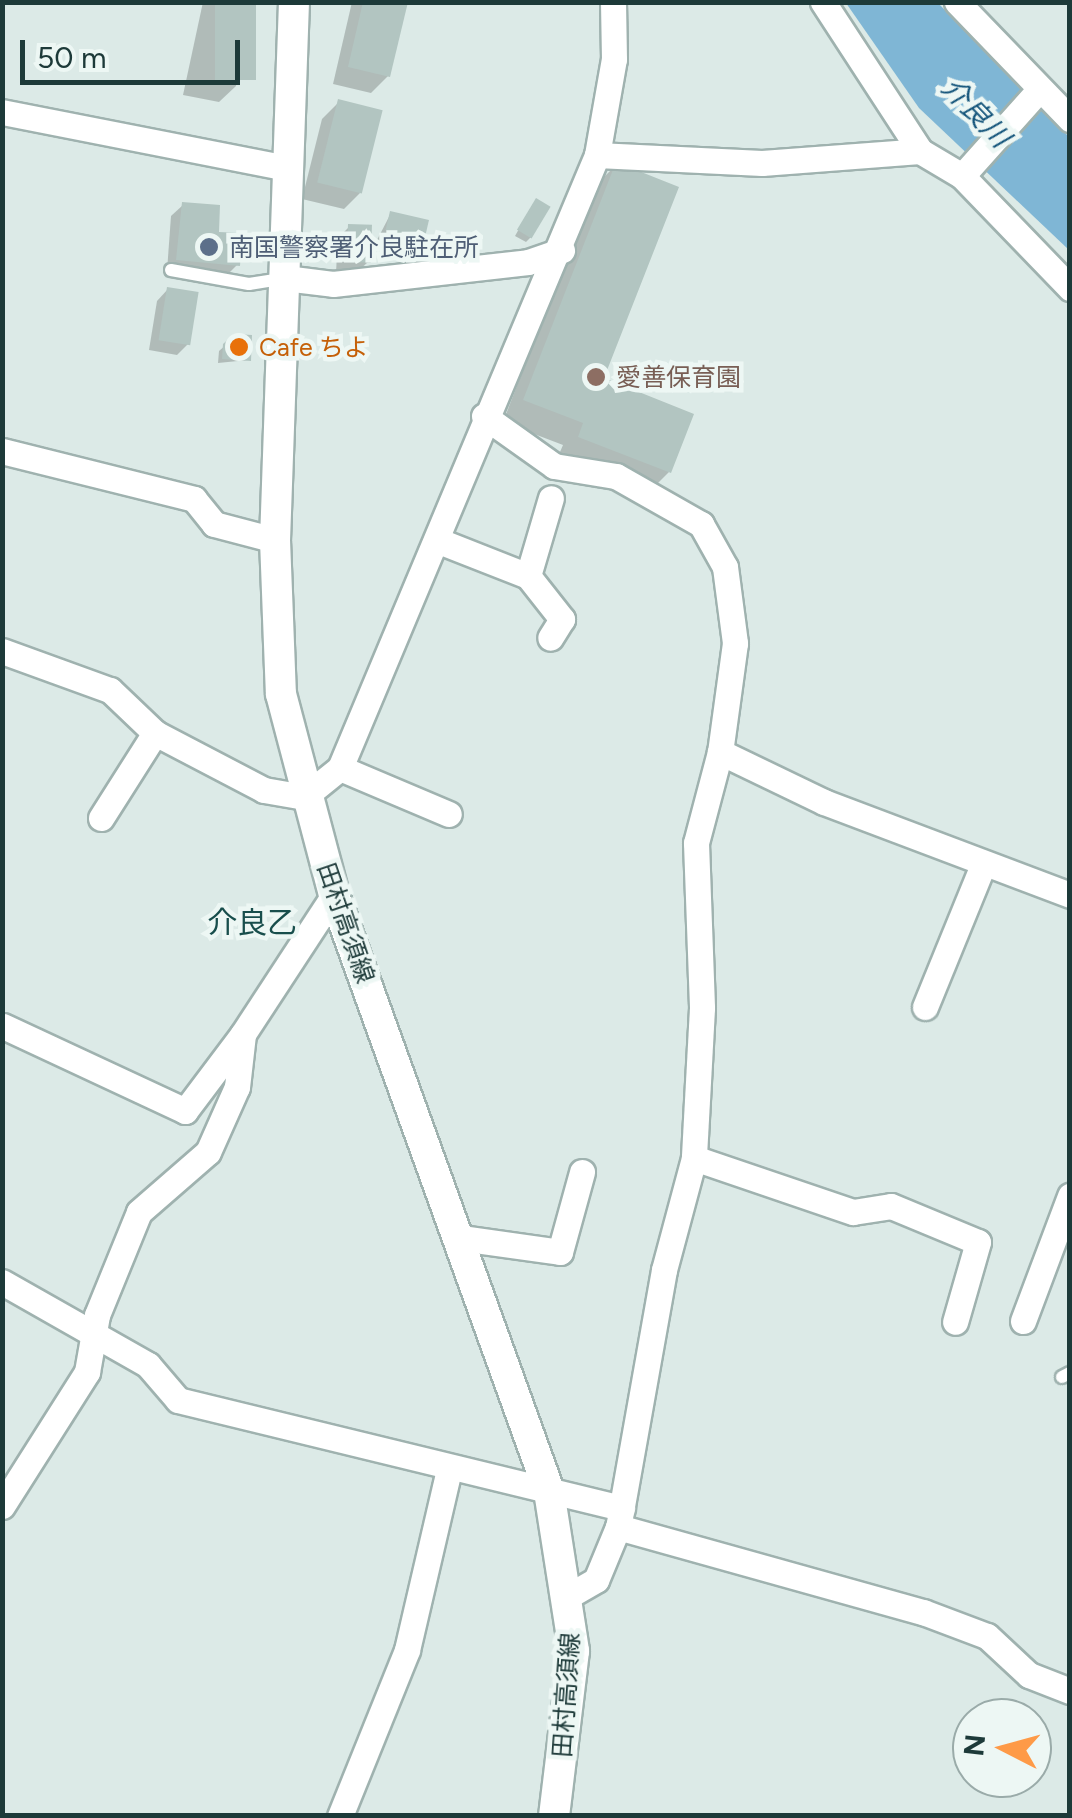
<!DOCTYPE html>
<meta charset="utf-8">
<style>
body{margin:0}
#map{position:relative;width:1072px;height:1818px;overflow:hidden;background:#dceae7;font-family:Figtree,"Noto Sans JP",sans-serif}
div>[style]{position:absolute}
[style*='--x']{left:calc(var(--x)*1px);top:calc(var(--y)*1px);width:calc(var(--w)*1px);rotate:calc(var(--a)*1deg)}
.water>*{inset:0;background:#7fb6d5}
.shadow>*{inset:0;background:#0003}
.building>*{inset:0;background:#b2c5c1;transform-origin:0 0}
.roads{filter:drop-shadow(2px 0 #9fb2af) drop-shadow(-2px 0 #9fb2af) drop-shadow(0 2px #9fb2af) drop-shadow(0 -2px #9fb2af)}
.lane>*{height:12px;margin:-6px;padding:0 6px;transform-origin:6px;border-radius:6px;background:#fff}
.street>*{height:25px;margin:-12.5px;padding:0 12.5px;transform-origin:12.5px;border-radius:12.5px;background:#fff}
.secondary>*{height:30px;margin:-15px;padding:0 15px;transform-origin:15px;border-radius:15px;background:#fff}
.dots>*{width:28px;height:28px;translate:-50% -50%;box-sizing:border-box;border:5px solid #edf7f4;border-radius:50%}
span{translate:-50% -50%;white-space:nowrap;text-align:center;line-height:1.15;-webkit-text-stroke:9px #edf7f4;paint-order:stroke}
.service-label{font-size:25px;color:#4e5e75}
.left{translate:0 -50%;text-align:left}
.food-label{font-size:25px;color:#c56008}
.education-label{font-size:25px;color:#785e54}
.street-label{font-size:25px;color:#1d3a39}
.water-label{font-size:28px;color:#13547a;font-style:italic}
.quarter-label{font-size:30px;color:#184e4c}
.frame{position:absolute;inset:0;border:5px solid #1d3a39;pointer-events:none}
.north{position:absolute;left:952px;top:1698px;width:100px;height:100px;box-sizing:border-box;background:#edf7f4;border:2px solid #9aaba9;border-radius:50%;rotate:276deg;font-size:28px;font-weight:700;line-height:40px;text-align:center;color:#1d3a39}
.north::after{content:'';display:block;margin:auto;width:35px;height:45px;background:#fe9a47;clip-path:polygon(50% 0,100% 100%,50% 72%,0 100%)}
.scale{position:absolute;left:20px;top:40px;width:220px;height:45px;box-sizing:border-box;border:5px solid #1d3a39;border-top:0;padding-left:12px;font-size:30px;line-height:35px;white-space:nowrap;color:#1d3a39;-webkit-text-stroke:8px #edf7f4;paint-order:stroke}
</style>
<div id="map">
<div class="water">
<div style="clip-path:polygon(846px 3px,938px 3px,1069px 137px,1069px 250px,919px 108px)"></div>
</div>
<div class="shadow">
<div style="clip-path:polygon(203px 2px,254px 2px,236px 86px,219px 102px,183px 95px)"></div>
<div style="clip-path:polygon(352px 2px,406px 2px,388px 76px,371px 93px,333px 84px)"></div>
<div style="clip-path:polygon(339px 102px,361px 192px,344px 209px,302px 199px,322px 119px)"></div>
<div style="clip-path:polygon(616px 165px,601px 380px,669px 472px,647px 494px,557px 459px,563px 445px,503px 422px,594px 187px)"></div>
<div style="clip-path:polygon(183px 205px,216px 234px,237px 265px,226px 276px,167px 271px,171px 216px)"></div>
<div style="clip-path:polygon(532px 206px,531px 237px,526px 242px,515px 236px)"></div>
<div style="clip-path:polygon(391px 213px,423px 239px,412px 250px,376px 242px)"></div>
<div style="clip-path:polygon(349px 227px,368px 262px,356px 273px,336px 272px,338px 238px)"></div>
<div style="clip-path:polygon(168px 289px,188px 344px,177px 355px,149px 350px,157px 301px)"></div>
<div style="clip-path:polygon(235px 337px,248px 360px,218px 363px,219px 351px)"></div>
</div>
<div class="building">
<div style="left:215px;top:2px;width:41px;height:78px"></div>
<div style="clip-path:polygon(363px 2px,408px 2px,390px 77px,348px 67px)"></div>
<div style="left:338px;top:99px;width:46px;height:86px;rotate:14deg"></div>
<div style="clip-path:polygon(616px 162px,679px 187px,604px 378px,694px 414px,671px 473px,578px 437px,583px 423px,523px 400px)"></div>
<div style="left:536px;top:198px;width:17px;height:37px;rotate:31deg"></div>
<div style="clip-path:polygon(182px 202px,220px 205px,219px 232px,242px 233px,240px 266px,176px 260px)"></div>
<div style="left:390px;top:211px;width:40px;height:20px;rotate:13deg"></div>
<div style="left:348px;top:224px;width:24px;height:38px;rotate:2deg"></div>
<div style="left:167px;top:287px;width:32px;height:54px;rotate:9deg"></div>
<div style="clip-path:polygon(234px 334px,252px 335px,251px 361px,222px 359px,223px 344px)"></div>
</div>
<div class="roads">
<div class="lane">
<div style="--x:171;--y:270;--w:79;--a:10.2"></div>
<div style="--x:249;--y:284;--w:33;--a:-9"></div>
<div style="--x:1062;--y:1377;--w:9;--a:-27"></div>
</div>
<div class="street">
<div style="--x:823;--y:2;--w:178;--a:56.9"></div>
<div style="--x:957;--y:2;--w:163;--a:46"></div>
<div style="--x:2;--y:112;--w:291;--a:11.1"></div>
<div style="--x:597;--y:155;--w:165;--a:2.8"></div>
<div style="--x:762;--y:163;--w:158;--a:-4.3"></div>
<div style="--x:920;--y:151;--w:49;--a:30.8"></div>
<div style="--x:962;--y:176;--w:115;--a:-48.2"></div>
<div style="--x:962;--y:176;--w:156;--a:46"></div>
<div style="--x:285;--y:278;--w:48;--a:7.1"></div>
<div style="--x:333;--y:284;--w:196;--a:-6.4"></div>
<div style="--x:528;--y:262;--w:36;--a:-19"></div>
<div style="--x:484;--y:416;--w:86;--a:35.5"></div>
<div style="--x:554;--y:466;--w:63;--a:9.2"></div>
<div style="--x:616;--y:476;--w:98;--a:29.5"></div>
<div style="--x:701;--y:524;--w:49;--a:60.8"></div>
<div style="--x:725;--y:567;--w:77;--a:82.5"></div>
<div style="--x:735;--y:643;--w:110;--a:97.8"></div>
<div style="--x:720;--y:752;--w:94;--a:104.8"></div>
<div style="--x:696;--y:843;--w:165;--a:87.9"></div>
<div style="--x:702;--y:1008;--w:150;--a:93.1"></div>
<div style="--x:694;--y:1158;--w:116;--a:105"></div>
<div style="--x:664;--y:1270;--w:261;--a:100.1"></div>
<div style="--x:618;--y:1527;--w:57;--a:112.5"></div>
<div style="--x:596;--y:1580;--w:30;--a:150"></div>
<div style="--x:2;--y:451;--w:198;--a:14"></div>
<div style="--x:194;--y:499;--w:32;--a:51"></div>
<div style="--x:214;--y:524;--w:63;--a:14.7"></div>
<div style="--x:439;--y:541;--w:96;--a:21.5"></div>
<div style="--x:528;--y:576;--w:55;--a:51.7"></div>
<div style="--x:562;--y:619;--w:22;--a:122"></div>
<div style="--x:528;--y:576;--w:81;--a:-73.6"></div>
<div style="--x:2;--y:651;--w:115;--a:19.9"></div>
<div style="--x:110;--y:690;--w:62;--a:43.7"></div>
<div style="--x:155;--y:733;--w:123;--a:27.6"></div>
<div style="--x:264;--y:790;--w:41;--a:9.9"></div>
<div style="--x:304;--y:797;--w:46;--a:-38.9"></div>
<div style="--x:340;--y:768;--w:665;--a:-67.25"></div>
<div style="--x:597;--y:155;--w:97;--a:-80"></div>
<div style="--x:614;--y:59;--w:57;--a:-91"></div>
<div style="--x:720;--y:752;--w:115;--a:25.7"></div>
<div style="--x:824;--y:802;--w:263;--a:20.7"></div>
<div style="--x:340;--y:768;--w:118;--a:22.9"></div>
<div style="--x:101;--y:818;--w:101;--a:-57.6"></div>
<div style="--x:925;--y:1007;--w:153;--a:-67.8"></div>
<div style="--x:3;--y:1026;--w:201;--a:25"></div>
<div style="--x:185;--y:1111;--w:96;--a:-53"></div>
<div style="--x:694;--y:1158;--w:168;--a:18.8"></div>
<div style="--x:853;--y:1212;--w:38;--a:-9"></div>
<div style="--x:891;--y:1206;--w:94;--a:22.5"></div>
<div style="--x:978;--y:1242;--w:83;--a:106"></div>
<div style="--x:461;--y:1238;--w:100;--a:8"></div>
<div style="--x:560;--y:1252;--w:83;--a:-74.6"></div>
<div style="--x:2;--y:1282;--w:168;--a:29.6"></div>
<div style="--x:148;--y:1365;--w:46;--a:49.4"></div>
<div style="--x:178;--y:1400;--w:457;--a:13.7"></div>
<div style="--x:1023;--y:1321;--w:134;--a:-69.4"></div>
<div style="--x:2;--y:1506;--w:159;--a:-57.6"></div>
<div style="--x:87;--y:1372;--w:58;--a:-80"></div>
<div style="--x:97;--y:1315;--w:111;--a:-67.8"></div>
<div style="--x:139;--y:1212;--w:91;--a:-41"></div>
<div style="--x:208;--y:1152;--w:71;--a:-66"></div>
<div style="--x:237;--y:1087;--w:53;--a:-83.5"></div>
<div style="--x:243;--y:1034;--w:166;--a:-56.8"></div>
<div style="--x:618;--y:1527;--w:317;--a:15.6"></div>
<div style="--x:923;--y:1612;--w:68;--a:20.6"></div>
<div style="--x:987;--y:1636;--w:57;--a:42.9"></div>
<div style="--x:1029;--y:1675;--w:44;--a:21.3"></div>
<div style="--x:340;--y:1816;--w:179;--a:-68"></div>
<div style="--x:407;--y:1650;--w:186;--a:-76.9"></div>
</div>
<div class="secondary">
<div style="--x:294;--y:2;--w:538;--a:92.02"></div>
<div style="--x:275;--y:540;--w:154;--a:87.8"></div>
<div style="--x:281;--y:694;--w:208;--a:75.2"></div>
<div style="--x:334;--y:895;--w:634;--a:70.16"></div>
<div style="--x:549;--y:1491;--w:162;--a:81.1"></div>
<div style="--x:574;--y:1651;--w:166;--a:96.9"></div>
</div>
</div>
<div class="dots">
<div style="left:209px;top:247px;background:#5c6f8a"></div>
<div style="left:239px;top:347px;background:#e8710a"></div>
<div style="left:596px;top:377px;background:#8d6e63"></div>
</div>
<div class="service-label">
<span class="left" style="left:229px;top:247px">南国警察署介良駐在所</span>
</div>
<div class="food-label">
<span class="left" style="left:259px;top:347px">Cafe ちよ</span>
</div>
<div class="education-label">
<span class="left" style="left:616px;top:377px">愛善保育園</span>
</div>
<div class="street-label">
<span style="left:346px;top:923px;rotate:71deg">田村高須線</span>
<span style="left:566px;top:1695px;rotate:-86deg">田村高須線</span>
</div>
<div class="water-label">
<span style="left:976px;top:112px;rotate:46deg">介良川</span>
</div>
<div class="quarter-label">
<span style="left:252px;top:923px">介良乙</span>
</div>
<div class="frame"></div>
<div class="north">N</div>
<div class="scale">50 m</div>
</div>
